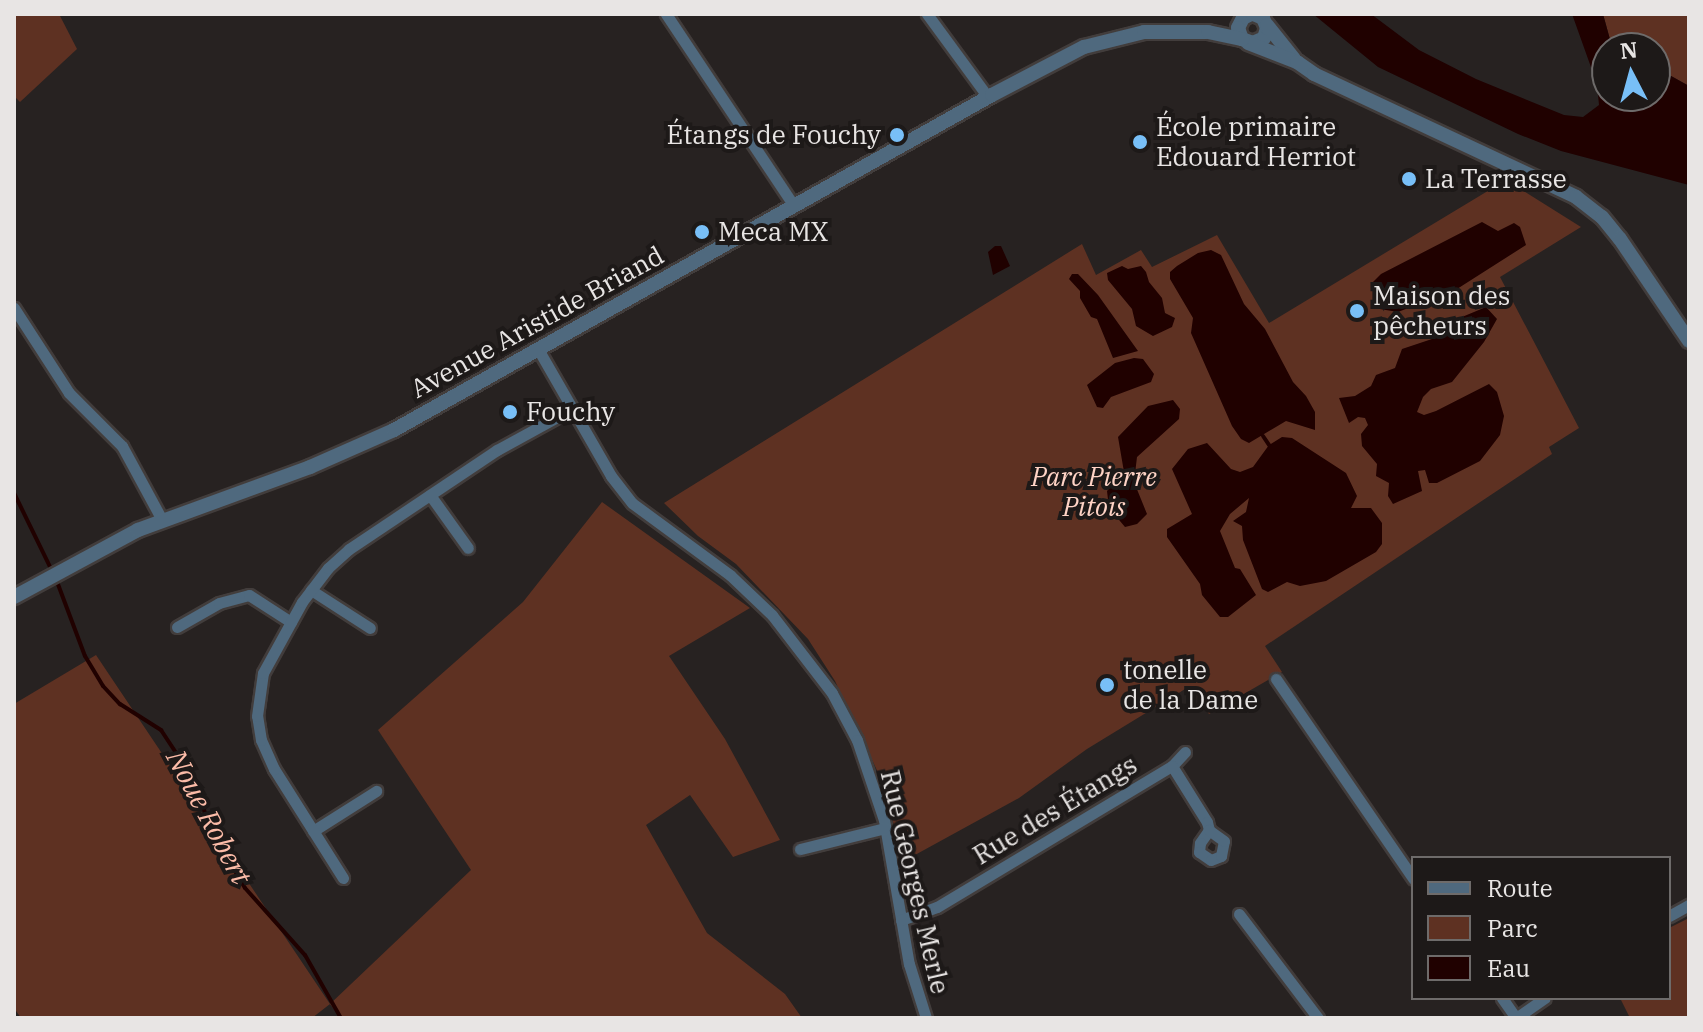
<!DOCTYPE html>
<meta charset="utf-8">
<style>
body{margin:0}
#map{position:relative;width:1703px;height:1032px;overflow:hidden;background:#272221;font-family:"IBM Plex Serif",serif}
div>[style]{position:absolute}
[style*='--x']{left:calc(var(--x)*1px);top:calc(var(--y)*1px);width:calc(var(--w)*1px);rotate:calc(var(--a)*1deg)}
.green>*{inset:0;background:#5e3122}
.water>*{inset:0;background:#200100}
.stream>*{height:4px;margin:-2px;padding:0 2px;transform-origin:2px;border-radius:2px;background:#200100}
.roads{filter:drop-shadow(2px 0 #423d3c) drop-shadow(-2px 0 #423d3c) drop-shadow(0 2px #423d3c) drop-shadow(0 -2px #423d3c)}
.minor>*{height:11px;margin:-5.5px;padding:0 5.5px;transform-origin:5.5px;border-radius:5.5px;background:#4f697e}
.tertiary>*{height:14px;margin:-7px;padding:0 7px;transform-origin:7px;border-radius:7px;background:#4f697e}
.dots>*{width:22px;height:22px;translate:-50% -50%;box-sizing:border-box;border:4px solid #1d1918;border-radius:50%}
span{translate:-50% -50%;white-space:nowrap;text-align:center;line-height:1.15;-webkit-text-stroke:8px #1d1918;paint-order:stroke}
.poi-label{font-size:26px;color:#e8e5e4}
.left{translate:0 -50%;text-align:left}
.right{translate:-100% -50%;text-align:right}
.street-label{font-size:26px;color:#e8e5e4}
.park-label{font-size:26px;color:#ffd4c6;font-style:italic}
.water-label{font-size:28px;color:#fcbca8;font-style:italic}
.frame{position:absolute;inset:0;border:16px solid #e8e5e4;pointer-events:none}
.legend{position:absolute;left:1411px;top:856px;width:260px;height:144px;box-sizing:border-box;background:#1d1918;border:2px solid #6e6b6a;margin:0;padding:10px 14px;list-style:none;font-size:24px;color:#e8e5e4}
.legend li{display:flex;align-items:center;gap:16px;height:40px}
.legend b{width:40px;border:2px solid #6e6b6a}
.north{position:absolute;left:1591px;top:32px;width:80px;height:80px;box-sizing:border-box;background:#1d1918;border:2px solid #6e6b6a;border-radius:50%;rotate:354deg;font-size:22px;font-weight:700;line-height:32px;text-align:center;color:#e8e5e4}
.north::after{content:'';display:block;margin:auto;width:28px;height:36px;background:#78bff7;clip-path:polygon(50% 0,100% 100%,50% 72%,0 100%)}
</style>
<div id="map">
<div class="green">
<div style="clip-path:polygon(14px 14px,59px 14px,77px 49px,20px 102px,14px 96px)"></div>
<div style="clip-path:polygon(1603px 14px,1689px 14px,1689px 86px,1655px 67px,1655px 48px,1619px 48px,1611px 43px)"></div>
<div style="clip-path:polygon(1506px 180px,1581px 227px,1500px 277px,1579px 428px,1549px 447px,1552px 454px,1265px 646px,1282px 672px,1209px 714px,1190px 686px,1087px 749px,1019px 798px,904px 861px,881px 779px,835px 681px,808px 639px,736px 564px,698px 536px,664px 503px,1082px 244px,1096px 275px,1141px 250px,1152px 267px,1217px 235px,1269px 323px)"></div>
<div style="clip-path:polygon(602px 502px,750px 608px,669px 656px,725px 739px,780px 840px,733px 857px,690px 795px,646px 825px,707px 933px,785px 994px,802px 1018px,341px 1018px,330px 1004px,312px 1018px,21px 1018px,14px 1008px,14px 704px,96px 655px,330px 1004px,471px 870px,378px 730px,523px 602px)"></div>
<div style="clip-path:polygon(1689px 918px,1689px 1018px,1630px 1018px,1620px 998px,1669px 998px,1669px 928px)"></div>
</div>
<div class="water">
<div style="clip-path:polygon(1313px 14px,1371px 14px,1419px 50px,1476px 79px,1564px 115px,1583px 117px,1599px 105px,1597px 84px,1572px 14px,1603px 14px,1611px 43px,1619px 48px,1607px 48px,1607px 96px,1655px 96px,1655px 67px,1689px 86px,1689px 185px,1561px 151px,1518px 134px,1378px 67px)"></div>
<div style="clip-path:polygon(1482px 222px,1498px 231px,1514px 223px,1520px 227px,1526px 245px,1457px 289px,1398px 312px,1380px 309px,1373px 292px,1373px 282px,1381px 274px)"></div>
<div style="clip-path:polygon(995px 246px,1001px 246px,1010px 266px,993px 275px,988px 252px)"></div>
<div style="clip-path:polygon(1211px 250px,1221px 255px,1244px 304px,1265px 329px,1293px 382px,1306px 396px,1315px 412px,1315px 430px,1286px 421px,1249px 443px,1241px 439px,1232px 426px,1191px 333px,1193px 318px,1170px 279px,1170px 272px,1177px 266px,1198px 253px)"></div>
<div style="clip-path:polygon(1122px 266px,1128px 269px,1141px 266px,1146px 272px,1149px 282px,1162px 298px,1165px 313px,1175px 318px,1172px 327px,1153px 336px,1136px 326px,1132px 309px,1108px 280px,1107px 273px)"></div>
<div style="clip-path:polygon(1072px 274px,1078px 274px,1098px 295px,1138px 351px,1113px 358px,1097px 319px,1091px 317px,1080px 298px,1080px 291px,1069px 279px)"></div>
<div style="clip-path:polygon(1486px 307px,1497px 319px,1484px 342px,1452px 382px,1431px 389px,1423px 397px,1417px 412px,1424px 415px,1436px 411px,1489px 384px,1497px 392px,1504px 416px,1500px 435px,1480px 461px,1437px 483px,1429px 483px,1425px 470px,1418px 471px,1422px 491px,1393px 504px,1388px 496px,1389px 483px,1376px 476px,1377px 464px,1362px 446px,1361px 434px,1368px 425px,1365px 418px,1358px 417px,1349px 423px,1339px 398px,1355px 396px,1371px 386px,1376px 375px,1395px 368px,1402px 349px,1435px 338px,1450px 322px)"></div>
<div style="clip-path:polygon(1134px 358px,1143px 359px,1154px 374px,1151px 382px,1111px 397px,1103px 408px,1097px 407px,1087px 385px,1115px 363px)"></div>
<div style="clip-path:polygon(1173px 400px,1180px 409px,1179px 419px,1137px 457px,1134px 482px,1147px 514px,1137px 524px,1125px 527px,1109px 508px,1107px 491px,1124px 472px,1118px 437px,1148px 406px)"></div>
<div style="clip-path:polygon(1282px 437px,1292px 438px,1346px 473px,1357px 496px,1351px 508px,1371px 508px,1382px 523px,1382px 544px,1376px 552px,1326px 581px,1300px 586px,1287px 582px,1268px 592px,1262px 589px,1243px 540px,1242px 526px,1233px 521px,1246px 512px,1249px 498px,1230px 514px,1220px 531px,1235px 568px,1240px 569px,1256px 595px,1228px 617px,1220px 617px,1202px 595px,1200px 584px,1167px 537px,1167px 529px,1192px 514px,1172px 469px,1188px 449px,1207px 443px,1231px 469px,1240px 472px,1253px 467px,1269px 445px)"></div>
</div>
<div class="stream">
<div style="--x:1263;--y:436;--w:11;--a:56"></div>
<div style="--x:14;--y:493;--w:87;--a:64"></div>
<div style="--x:56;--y:579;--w:82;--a:69.4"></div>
<div style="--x:85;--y:656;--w:35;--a:59"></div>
<div style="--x:103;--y:686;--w:25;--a:47"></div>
<div style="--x:120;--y:704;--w:49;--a:32.4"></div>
<div style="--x:161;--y:730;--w:56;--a:56.6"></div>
<div style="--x:192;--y:777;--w:59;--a:70"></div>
<div style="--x:212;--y:832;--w:65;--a:59.5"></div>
<div style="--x:245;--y:888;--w:90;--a:48.2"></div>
<div style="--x:305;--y:955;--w:73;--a:60.3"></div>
</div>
<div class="roads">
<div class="minor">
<div style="--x:666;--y:14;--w:231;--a:56.3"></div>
<div style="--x:927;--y:14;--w:103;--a:53.7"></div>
<div style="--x:14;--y:308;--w:101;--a:57.1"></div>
<div style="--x:69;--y:393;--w:75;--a:45"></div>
<div style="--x:122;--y:446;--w:84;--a:61.6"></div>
<div style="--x:538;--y:349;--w:146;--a:60.1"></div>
<div style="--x:611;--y:476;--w:34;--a:52"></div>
<div style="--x:632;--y:503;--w:122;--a:36.3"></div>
<div style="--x:730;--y:575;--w:58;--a:43.6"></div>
<div style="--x:772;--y:615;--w:98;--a:52.4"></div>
<div style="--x:832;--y:693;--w:53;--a:62"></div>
<div style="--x:857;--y:740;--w:84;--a:71.4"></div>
<div style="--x:884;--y:820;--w:146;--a:80.2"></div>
<div style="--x:909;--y:964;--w:57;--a:72.5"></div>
<div style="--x:430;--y:495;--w:65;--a:54.4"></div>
<div style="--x:311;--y:590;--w:70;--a:32.8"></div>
<div style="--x:177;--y:627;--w:48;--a:-29.7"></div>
<div style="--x:219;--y:603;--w:31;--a:-15"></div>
<div style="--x:249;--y:595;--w:50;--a:32.7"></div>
<div style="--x:1276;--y:679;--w:242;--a:55.5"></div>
<div style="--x:1172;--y:766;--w:19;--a:-47"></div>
<div style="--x:313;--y:831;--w:75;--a:-32.4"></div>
<div style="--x:800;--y:849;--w:88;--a:-13.9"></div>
<div style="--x:343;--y:878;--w:129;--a:-122.3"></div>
<div style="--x:274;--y:769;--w:32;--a:-114"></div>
<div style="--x:261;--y:740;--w:24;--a:-99"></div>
<div style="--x:257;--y:716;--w:43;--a:-82.1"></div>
<div style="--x:263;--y:673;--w:81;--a:-61.2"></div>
<div style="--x:302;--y:602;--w:43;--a:-52.6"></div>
<div style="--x:328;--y:568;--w:28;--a:-42"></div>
<div style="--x:349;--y:549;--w:178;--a:-33.8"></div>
<div style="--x:497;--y:450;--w:85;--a:-28.7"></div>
<div style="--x:1239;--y:914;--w:131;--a:52.8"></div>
<div style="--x:1669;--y:916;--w:23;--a:-29"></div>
<div style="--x:901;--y:920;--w:38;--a:-20"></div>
<div style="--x:937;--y:907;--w:274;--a:-31"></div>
<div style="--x:1172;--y:766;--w:66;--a:58"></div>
<div style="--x:1207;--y:822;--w:8;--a:76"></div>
<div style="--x:1209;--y:830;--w:16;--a:125"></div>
<div style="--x:1200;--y:843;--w:9;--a:96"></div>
<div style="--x:1199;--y:852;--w:14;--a:34"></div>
<div style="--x:1211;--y:860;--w:11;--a:-22"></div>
<div style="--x:1221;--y:856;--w:15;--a:-79"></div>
<div style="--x:1224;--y:841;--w:19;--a:-144"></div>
<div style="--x:1502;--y:998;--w:24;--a:55"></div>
<div style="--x:1516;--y:1018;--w:35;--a:-35"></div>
</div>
<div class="tertiary">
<div style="--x:1251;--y:14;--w:9;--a:153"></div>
<div style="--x:1243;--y:18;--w:11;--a:117"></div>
<div style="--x:1238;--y:28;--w:12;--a:70"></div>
<div style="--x:1242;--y:39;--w:12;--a:20"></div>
<div style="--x:1253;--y:43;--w:12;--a:-24"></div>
<div style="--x:1264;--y:38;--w:10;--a:-73"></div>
<div style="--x:1267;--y:28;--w:11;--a:-112"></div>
<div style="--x:1263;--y:18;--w:11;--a:-158"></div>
<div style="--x:1267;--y:25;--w:43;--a:51.5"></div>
<div style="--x:1248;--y:43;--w:53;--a:21.2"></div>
<div style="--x:1297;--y:62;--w:21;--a:35"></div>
<div style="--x:1314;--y:74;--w:289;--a:25.1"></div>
<div style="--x:1576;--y:197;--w:33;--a:38"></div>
<div style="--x:1602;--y:217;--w:28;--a:51"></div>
<div style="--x:1620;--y:239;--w:123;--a:55.9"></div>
<div style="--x:14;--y:597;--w:141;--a:-28.4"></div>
<div style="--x:138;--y:530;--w:183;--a:-20.1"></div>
<div style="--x:310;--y:467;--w:92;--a:-23.8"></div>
<div style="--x:394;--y:430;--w:685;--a:-29.26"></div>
<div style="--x:992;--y:95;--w:104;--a:-27.6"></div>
<div style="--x:1084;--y:47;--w:62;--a:-14"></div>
<div style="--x:1144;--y:32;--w:64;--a:0"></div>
<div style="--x:1208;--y:32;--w:35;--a:12"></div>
</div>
</div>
<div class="dots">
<div style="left:897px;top:135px;background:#78bff7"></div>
<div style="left:1140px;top:142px;background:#78bff7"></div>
<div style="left:1409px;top:179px;background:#78bff7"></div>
<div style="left:702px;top:232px;background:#78bff7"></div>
<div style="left:1357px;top:311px;background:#78bff7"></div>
<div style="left:510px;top:412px;background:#78bff7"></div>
<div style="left:1107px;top:685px;background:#78bff7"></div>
</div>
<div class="poi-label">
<span class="left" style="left:1156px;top:142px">École primaire<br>Edouard Herriot</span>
<span class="right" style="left:881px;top:135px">Étangs de Fouchy</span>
<span class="left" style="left:1425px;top:179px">La Terrasse</span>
<span class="left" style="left:718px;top:232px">Meca MX</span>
<span class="left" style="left:1373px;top:311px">Maison des<br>pêcheurs</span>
<span class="left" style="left:526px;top:412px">Fouchy</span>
<span class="left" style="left:1123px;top:685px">tonelle<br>de la Dame</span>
</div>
<div class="street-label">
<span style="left:537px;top:322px;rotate:-29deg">Avenue Aristide Briand</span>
<span style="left:1055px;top:810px;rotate:-31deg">Rue des Étangs</span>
<span style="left:915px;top:882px;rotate:77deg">Rue Georges Merle</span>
</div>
<div class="park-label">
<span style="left:1094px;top:492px">Parc Pierre<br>Pitois</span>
</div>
<div class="water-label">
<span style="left:209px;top:817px;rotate:62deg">Noue Robert</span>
</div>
<div class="frame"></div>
<ul class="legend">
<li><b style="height:10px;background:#4f697e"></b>Route</li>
<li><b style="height:22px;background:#5e3122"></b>Parc</li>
<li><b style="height:22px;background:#200100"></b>Eau</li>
</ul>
<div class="north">N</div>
</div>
